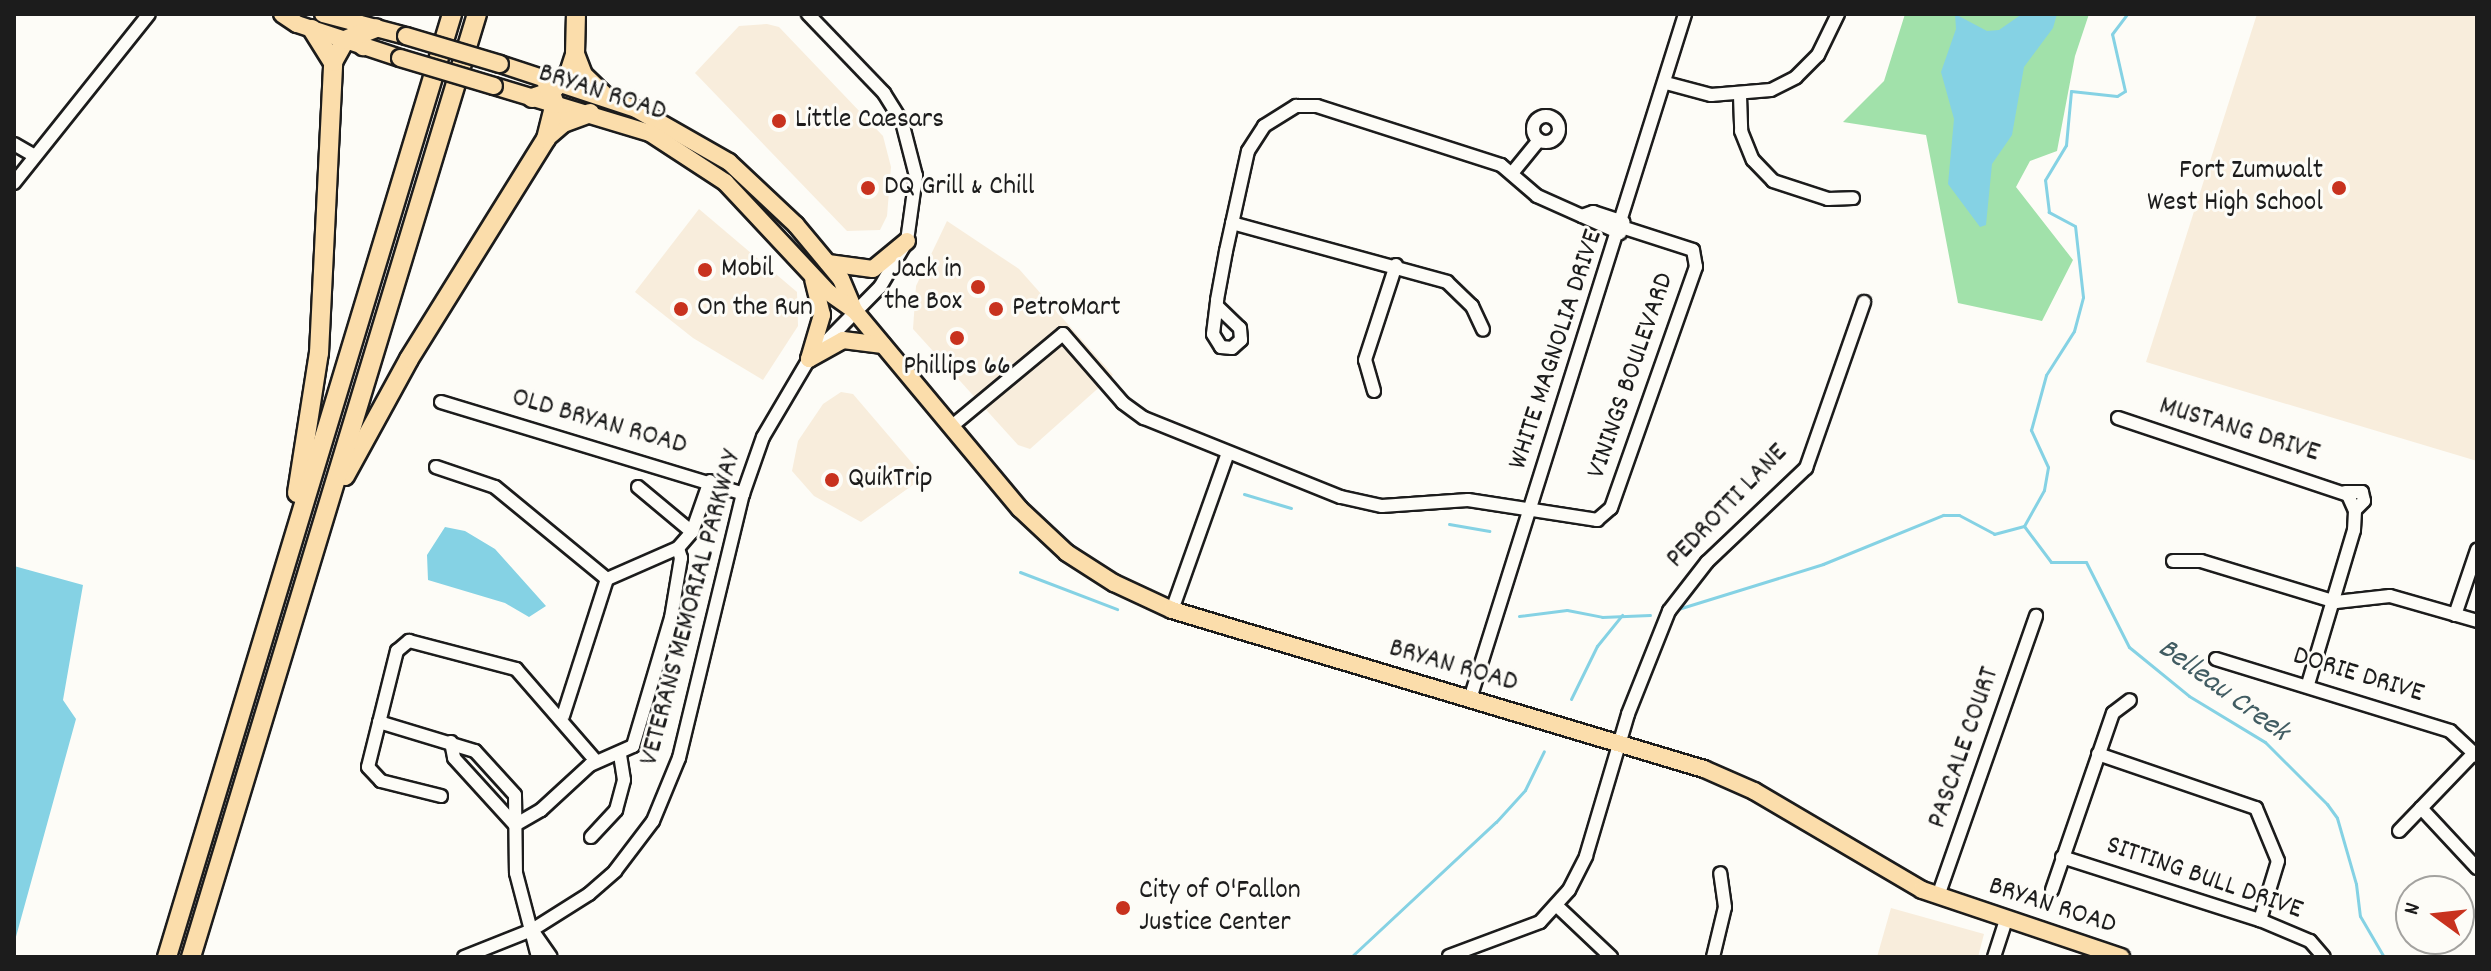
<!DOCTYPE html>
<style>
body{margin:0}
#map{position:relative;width:2491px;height:971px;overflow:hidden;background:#fdfcf7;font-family:Dekko,sans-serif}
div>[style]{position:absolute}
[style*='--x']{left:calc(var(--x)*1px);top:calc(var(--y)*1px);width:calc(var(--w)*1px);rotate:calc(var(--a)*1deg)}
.built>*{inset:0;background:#f8eddc}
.green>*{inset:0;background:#a1e1aa}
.water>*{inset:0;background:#85d2e4}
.stream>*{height:3px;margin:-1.5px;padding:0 1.5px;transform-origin:1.5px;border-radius:1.5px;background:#85d2e4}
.roads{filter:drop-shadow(2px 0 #1c1c1c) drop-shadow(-2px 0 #1c1c1c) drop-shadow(0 2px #1c1c1c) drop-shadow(0 -2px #1c1c1c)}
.minor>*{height:12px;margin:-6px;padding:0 6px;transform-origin:6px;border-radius:6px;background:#fdfcf7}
.minor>.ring{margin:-6px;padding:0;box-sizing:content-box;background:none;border:12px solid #fdfcf7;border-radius:50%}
.major>*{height:16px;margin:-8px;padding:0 8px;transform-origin:8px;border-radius:8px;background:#fbddab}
.highway>*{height:18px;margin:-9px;padding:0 9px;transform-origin:9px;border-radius:9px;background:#fbddab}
.bridges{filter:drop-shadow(2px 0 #1c1c1c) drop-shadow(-2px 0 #1c1c1c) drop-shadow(0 2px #1c1c1c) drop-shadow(0 -2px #1c1c1c)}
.major-bridge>*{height:16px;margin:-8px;padding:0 8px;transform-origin:8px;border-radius:8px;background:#fbddab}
.dots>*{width:22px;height:22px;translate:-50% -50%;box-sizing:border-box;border:4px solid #fdfcf7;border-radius:50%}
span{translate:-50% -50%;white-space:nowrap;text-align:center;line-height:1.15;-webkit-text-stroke:6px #fdfcf7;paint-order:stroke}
.street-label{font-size:28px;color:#1c1c1c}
.poi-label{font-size:28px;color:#1c1c1c}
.left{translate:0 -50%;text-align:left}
.right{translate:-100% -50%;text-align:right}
.water-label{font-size:30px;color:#415c62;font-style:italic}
.frame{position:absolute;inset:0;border:16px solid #1c1c1c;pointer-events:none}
.north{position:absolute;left:2395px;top:875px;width:80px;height:80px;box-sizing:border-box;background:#fdfcf7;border:2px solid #a3a29f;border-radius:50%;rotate:285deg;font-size:22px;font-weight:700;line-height:32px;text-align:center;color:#1c1c1c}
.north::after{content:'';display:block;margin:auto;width:28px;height:36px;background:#c8321e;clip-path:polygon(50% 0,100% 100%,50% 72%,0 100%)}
</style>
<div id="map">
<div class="built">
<div style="clip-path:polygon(2257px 14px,2477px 14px,2477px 461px,2146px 362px)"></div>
<div style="clip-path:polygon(767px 24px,779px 27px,883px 136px,891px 167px,887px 216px,880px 230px,847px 231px,695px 73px,739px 26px)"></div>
<div style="clip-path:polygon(699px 209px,797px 292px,798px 326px,763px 380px,693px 338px,635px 292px)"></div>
<div style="clip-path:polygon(947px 221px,1019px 269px,1113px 375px,1030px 449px,1018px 445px,913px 329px,916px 286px)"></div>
<div style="clip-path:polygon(841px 392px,853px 394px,924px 477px,861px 522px,814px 496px,792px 471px,798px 441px,823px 404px)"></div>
<div style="clip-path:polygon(1891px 908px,1984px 934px,1978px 957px,1877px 957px)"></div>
</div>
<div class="green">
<div style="clip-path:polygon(1905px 14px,2089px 14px,2075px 56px,2057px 151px,2030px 161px,2016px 187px,2073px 260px,2042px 321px,1958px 303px,1926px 135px,1843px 122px,1884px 81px)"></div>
</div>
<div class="water">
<div style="clip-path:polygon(1955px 14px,1987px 31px,1999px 30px,2022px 14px,2057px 14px,2053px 28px,2024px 67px,2012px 135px,1992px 164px,1986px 225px,1980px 227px,1948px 184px,1954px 119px,1941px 72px,1956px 29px)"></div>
<div style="clip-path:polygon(445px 527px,465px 531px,495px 549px,546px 606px,529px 617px,505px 603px,428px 580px,427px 555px)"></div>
<div style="clip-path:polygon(14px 566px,83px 585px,63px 700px,76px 719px,14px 944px)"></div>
</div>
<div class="stream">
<div style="--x:1244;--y:494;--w:49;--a:16.6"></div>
<div style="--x:1449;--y:524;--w:41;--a:9.9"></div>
<div style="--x:2024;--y:526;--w:41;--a:-60.9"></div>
<div style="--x:2044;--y:490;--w:23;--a:-80"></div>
<div style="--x:2048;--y:467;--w:41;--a:-114.7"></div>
<div style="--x:2031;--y:430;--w:57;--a:-74.7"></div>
<div style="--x:2046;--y:375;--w:52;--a:-57.5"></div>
<div style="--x:2074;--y:331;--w:35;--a:-75"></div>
<div style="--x:2083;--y:297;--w:71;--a:-96.4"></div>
<div style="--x:2075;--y:226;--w:30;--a:-152"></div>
<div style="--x:2049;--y:212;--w:32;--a:-97"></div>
<div style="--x:2045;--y:180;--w:41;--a:-59"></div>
<div style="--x:2066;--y:145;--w:54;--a:-84.7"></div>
<div style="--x:2071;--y:91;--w:46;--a:6.2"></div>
<div style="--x:2117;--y:96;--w:9;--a:-32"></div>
<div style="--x:2125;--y:91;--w:58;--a:-102.8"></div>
<div style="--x:2112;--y:34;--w:25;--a:-53"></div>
<div style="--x:2024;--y:526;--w:45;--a:53.1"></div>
<div style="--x:2051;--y:562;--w:35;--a:0"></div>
<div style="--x:2086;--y:562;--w:95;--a:63.2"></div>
<div style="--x:2129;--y:647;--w:77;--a:39.2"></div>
<div style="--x:2189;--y:696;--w:89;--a:31.2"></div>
<div style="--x:2265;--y:742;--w:88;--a:45"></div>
<div style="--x:2327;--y:804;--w:17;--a:54"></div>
<div style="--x:2337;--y:818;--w:69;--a:73.9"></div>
<div style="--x:2356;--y:884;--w:32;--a:83"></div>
<div style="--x:2360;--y:916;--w:48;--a:59.7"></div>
<div style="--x:1020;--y:572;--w:104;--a:20.9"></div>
<div style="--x:1678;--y:609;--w:152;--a:-17.2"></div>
<div style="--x:1823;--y:564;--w:130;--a:-22.2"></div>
<div style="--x:1943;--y:515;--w:16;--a:0"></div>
<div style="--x:1959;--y:515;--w:40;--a:28"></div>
<div style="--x:1994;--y:534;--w:31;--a:-15"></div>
<div style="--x:1519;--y:616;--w:48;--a:-7.1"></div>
<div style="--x:1567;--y:610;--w:36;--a:11"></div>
<div style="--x:1602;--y:617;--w:48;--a:-2.4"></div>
<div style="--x:1571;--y:699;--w:59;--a:-63.9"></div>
<div style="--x:1597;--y:646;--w:40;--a:-51"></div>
<div style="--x:1351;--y:957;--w:198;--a:-43"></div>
<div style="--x:1496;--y:822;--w:43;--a:-47.8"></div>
<div style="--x:1525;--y:790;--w:43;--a:-64"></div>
</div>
<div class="roads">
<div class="minor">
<div style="--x:1666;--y:83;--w:47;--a:14.9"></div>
<div style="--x:1711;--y:95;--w:60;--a:-4.8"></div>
<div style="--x:1771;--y:90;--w:28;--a:-27"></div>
<div style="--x:1796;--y:77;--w:31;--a:-45"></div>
<div style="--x:1818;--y:55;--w:46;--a:-64"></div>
<div style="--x:1740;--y:96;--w:35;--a:88"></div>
<div style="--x:1741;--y:131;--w:31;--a:68"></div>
<div style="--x:1753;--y:160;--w:29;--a:46"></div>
<div style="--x:1773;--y:181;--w:58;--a:18.1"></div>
<div style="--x:1828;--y:199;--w:25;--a:-2"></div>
<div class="ring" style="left:1533px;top:116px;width:14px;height:14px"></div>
<div style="--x:14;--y:144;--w:24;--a:30"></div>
<div style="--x:1513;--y:172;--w:41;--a:-50.9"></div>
<div style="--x:14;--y:183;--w:216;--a:-51.4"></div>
<div style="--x:1582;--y:216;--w:12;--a:-20"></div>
<div style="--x:1593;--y:212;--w:32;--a:18"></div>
<div style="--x:1232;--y:223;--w:223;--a:15.3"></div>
<div style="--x:1447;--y:282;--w:35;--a:44"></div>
<div style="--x:1472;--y:306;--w:26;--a:65"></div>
<div style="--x:1217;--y:306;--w:32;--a:44"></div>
<div style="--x:1240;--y:328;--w:12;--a:85"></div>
<div style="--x:1241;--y:340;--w:12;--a:138"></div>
<div style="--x:1232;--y:348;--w:11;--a:-175"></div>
<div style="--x:1221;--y:347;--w:15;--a:-122"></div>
<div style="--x:1213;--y:334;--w:34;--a:-83"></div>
<div style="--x:1217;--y:300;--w:50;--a:-79.6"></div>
<div style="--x:1226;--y:251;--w:102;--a:-77.6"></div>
<div style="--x:1248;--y:151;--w:30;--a:-57"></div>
<div style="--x:1264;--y:126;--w:38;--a:-32"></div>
<div style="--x:1296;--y:106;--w:21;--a:0"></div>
<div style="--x:1317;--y:106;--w:193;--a:17.8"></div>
<div style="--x:1501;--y:165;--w:48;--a:40.7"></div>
<div style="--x:1537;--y:196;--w:91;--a:24"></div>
<div style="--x:1374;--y:391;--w:32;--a:-106"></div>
<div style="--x:1365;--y:360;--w:100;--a:-71.9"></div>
<div style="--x:441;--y:402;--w:316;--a:16.9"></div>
<div style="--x:2118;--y:418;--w:243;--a:18.5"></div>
<div style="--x:2348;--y:495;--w:17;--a:66"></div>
<div style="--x:2355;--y:511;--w:19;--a:93"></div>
<div style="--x:2354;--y:530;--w:161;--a:106.6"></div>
<div style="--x:952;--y:426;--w:144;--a:-39.7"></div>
<div style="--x:1063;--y:334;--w:91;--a:49"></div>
<div style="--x:1123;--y:403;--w:26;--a:36"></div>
<div style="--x:1144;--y:418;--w:212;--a:21.9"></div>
<div style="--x:1341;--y:497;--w:42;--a:12.4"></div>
<div style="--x:1382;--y:506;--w:86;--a:-4"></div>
<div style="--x:1468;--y:500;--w:131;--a:8.8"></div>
<div style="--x:1597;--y:520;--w:18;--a:-41"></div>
<div style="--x:1611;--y:508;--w:256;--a:-70.6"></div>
<div style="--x:1696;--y:267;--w:17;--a:-100"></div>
<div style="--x:1693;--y:250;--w:75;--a:-162.1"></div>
<div style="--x:436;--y:467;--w:62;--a:18.7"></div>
<div style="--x:495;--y:487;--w:145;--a:39.4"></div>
<div style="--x:638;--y:487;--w:70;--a:39.8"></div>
<div style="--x:2345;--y:492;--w:17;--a:0"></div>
<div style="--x:2362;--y:492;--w:9;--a:77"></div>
<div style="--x:2364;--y:501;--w:13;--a:135"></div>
<div style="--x:2173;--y:561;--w:28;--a:0"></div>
<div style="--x:2201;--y:561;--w:141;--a:16.9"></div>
<div style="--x:2336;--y:602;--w:54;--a:-6.3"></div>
<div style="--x:2390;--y:596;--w:91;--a:16"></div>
<div style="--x:1172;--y:610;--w:167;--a:-70.4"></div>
<div style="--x:2455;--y:615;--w:69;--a:-71.3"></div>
<div style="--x:2216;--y:659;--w:245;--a:17.1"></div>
<div style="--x:2450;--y:731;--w:37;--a:43"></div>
<div style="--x:1470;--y:699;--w:718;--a:-72.57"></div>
<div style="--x:563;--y:716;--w:144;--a:-72.2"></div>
<div style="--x:607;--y:579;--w:77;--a:-23.6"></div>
<div style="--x:379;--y:722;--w:100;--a:16.8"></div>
<div style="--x:475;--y:751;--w:59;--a:47.7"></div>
<div style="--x:515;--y:795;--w:78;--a:89.3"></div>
<div style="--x:516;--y:873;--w:87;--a:75.3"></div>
<div style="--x:451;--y:742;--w:16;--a:79"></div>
<div style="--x:454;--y:758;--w:91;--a:47.7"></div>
<div style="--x:2098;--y:754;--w:167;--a:18.9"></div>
<div style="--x:2256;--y:808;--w:57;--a:67.5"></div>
<div style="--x:2278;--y:861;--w:62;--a:107"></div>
<div style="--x:441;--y:796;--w:62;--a:-166"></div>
<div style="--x:381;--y:781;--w:19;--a:-133"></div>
<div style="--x:368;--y:767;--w:120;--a:-76"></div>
<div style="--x:397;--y:651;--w:16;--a:-40"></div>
<div style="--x:409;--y:641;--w:111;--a:14.7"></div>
<div style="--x:516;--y:669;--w:122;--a:49"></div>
<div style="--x:2421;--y:808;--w:82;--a:47"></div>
<div style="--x:515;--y:825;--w:30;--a:-30"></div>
<div style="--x:541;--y:810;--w:67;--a:-42.6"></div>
<div style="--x:590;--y:765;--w:47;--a:-23.8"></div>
<div style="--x:633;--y:746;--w:134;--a:-73.5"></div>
<div style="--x:671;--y:618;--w:61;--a:-80.5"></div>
<div style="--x:681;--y:558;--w:10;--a:-107"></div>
<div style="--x:678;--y:548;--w:21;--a:-49"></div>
<div style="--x:692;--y:532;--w:54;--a:-70.6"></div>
<div style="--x:2399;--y:831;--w:108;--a:-46.1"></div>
<div style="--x:591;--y:837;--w:37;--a:-47"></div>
<div style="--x:616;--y:810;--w:31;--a:-75"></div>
<div style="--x:624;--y:780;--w:26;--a:-99"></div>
<div style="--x:2062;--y:857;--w:208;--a:17.7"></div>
<div style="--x:2260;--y:920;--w:54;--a:22.8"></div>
<div style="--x:2310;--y:941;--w:21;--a:49"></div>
<div style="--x:2052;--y:890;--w:187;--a:-71"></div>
<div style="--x:2113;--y:713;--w:21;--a:-37"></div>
<div style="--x:1938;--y:896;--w:297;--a:-70.7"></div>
<div style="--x:1556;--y:905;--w:76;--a:43.4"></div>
<div style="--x:534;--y:933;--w:29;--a:55"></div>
<div style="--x:1449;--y:956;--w:97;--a:-20.5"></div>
<div style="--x:1540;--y:922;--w:43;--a:-47.8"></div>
<div style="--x:1569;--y:890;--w:38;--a:-63"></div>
<div style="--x:1586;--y:856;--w:148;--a:-73.5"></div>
<div style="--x:1628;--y:714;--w:111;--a:-68.3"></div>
<div style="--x:1669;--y:611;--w:62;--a:-52.2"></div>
<div style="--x:1707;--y:562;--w:137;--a:-43.5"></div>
<div style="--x:1806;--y:468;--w:176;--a:-70.7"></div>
<div style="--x:464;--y:957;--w:73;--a:-21.7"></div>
<div style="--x:532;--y:930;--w:67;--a:-32.3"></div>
<div style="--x:589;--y:894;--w:35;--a:-41"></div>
<div style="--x:615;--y:871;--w:63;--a:-52.8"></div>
<div style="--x:653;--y:821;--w:68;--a:-67.6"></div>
<div style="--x:679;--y:758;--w:272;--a:-76.4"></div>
<div style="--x:743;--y:494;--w:60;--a:-70.7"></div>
<div style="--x:763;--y:437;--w:91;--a:-59.5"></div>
<div style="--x:809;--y:359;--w:101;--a:-45.4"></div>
<div style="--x:880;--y:287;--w:53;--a:-59.6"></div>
<div style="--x:907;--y:241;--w:66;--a:-82.1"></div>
<div style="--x:916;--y:176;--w:56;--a:-104.5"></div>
<div style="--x:902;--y:122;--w:34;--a:-122"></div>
<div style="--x:884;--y:93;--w:110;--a:-133.9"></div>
<div style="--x:1713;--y:957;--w:51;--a:-76.5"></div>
<div style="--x:1725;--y:907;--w:34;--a:-98"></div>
<div style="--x:1994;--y:957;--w:40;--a:-72"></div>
</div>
<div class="major">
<div style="--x:282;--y:14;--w:18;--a:34"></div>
<div style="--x:297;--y:24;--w:108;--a:18.3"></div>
<div style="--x:323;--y:14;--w:86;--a:14.8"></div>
<div style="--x:500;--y:64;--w:143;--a:18.3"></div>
<div style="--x:636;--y:109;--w:107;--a:29.7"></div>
<div style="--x:729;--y:162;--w:92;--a:43.2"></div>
<div style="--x:796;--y:225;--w:70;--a:50.2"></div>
<div style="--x:841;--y:279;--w:34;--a:67"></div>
<div style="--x:494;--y:86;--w:163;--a:16.8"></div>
<div style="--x:650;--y:133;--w:90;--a:33.2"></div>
<div style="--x:725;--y:182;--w:151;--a:46.9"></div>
<div style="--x:828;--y:292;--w:32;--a:35"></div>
<div style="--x:854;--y:310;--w:259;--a:50.2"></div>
<div style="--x:1020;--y:509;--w:64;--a:43.1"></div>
<div style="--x:1067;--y:553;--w:56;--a:32.6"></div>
<div style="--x:1114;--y:583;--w:64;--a:25"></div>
<div style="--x:1172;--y:610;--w:555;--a:16.64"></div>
<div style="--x:1704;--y:769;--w:55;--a:23.7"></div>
<div style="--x:1754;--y:791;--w:195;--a:30.5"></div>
<div style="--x:1922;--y:890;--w:210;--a:18.6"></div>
<div style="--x:828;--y:263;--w:45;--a:7.6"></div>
<div style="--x:873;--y:269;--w:44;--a:-39.5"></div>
<div style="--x:809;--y:359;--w:46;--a:-73.5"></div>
<div style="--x:822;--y:315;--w:36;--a:-104"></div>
<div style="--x:809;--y:359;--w:39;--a:-29"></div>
<div style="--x:843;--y:340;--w:40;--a:7.1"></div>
</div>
<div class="highway">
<div style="--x:352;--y:14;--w:34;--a:71"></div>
<div style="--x:312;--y:29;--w:39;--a:58"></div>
<div style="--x:575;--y:54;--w:22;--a:69"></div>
<div style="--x:583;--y:75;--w:32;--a:44"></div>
<div style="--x:532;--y:98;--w:21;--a:-19"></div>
<div style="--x:552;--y:91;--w:25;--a:-47"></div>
<div style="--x:569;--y:73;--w:20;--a:-72"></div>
<div style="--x:575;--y:54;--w:40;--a:-88.6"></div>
<div style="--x:548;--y:136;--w:20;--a:-41"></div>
<div style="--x:563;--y:123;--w:29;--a:-20"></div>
<div style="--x:345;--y:476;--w:133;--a:-61.3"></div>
<div style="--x:409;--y:359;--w:259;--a:-58.1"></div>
<div style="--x:546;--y:139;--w:36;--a:-76"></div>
<div style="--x:555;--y:104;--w:28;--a:-111"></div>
<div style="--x:297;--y:493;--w:142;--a:-81.1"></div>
<div style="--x:319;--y:353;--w:291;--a:-87.2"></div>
<div style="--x:333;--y:62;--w:25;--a:-61"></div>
<div style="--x:345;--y:40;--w:33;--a:-21"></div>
<div style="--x:167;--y:957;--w:985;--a:-73.18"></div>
<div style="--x:191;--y:957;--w:985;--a:-73.13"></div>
</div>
</div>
<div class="bridges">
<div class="major-bridge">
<div style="--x:406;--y:36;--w:98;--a:16.6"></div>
<div style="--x:400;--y:58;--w:98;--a:16.6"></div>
</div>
</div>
<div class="dots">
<div style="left:779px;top:121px;background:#c8321e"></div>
<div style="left:868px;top:188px;background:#c8321e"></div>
<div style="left:2339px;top:188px;background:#c8321e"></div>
<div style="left:705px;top:270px;background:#c8321e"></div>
<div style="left:978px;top:287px;background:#c8321e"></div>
<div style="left:681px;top:309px;background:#c8321e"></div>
<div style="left:996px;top:309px;background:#c8321e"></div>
<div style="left:957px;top:338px;background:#c8321e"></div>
<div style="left:832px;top:480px;background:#c8321e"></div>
<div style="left:1123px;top:908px;background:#c8321e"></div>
</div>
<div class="street-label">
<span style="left:602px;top:94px;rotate:18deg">BRYAN ROAD</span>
<span style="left:1557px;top:350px;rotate:-72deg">WHITE MAGNOLIA DRIVE</span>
<span style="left:1632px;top:376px;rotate:-71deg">VININGS BOULEVARD</span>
<span style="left:599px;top:423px;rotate:16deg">OLD BRYAN ROAD</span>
<span style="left:2239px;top:431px;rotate:17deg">MUSTANG DRIVE</span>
<span style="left:1728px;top:507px;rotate:-46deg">PEDROTTI LANE</span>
<span style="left:692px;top:608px;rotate:-75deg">VETERANS MEMORIAL PARKWAY</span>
<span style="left:1453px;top:667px;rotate:16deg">BRYAN ROAD</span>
<span style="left:2358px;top:676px;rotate:17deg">DORIE DRIVE</span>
<span style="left:1965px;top:748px;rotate:-71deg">PASCALE COURT</span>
<span style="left:2204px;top:879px;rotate:19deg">SITTING BULL DRIVE</span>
<span style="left:2052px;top:907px;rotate:18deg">BRYAN ROAD</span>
</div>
<div class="poi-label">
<span class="left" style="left:795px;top:121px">Little Caesars</span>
<span class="right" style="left:2323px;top:188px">Fort Zumwalt<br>West High School</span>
<span class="left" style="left:884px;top:188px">DQ Grill &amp; Chill</span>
<span class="left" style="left:721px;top:270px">Mobil</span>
<span class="right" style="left:962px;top:287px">Jack in<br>the Box</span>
<span class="left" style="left:697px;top:309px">On the Run</span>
<span class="left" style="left:1012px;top:309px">PetroMart</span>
<span style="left:957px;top:368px">Phillips 66</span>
<span class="left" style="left:848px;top:480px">QuikTrip</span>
<span class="left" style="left:1139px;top:908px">City of O'Fallon<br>Justice Center</span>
</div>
<div class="water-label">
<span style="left:2222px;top:692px;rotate:36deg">Belleau Creek</span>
</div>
<div class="frame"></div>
<div class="north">N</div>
</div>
